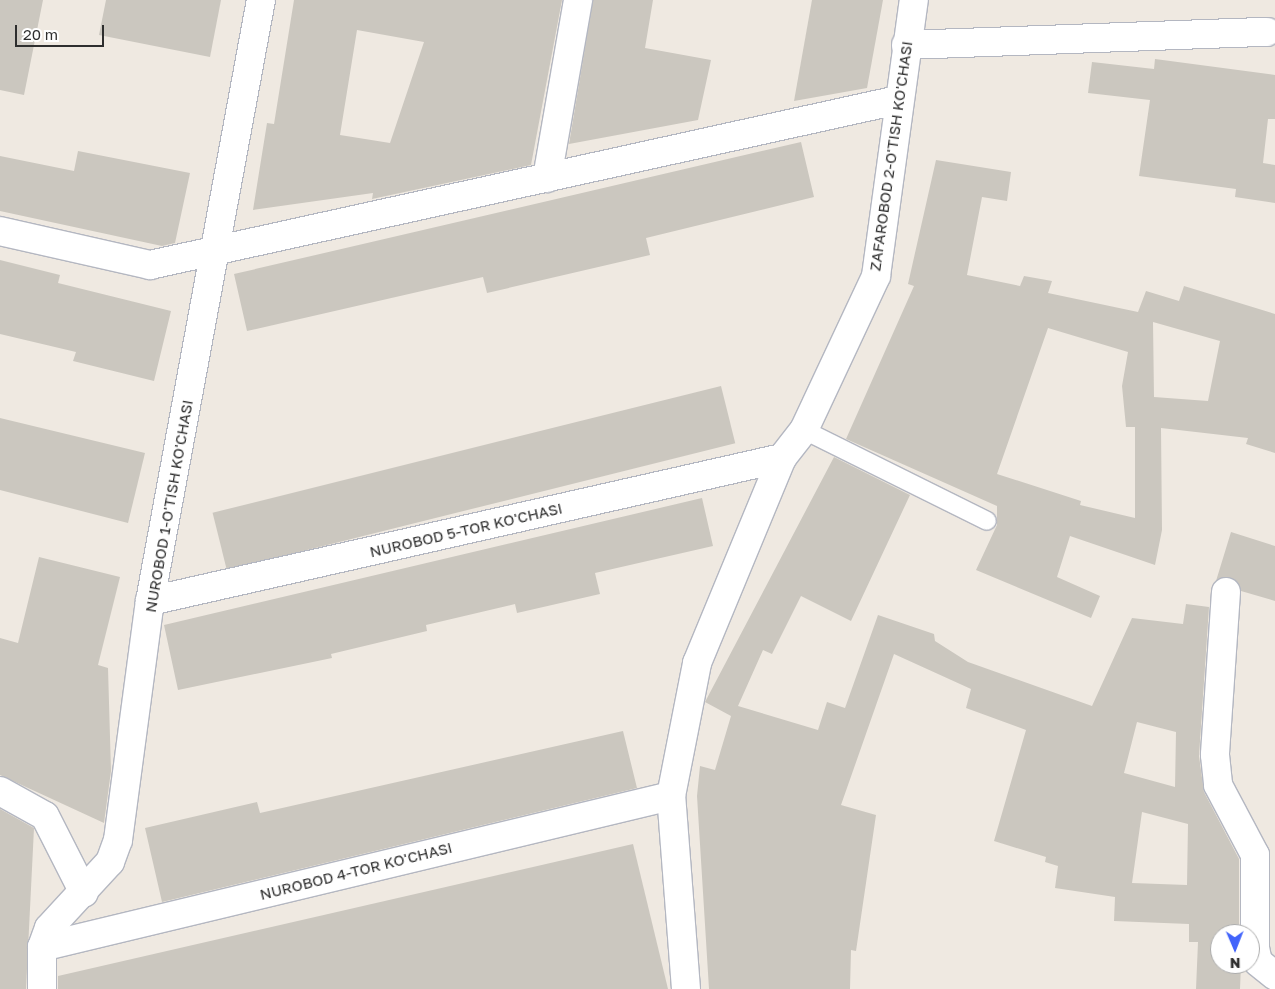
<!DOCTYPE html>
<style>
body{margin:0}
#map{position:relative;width:1275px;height:989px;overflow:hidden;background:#efe9e1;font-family:"Golos Text",sans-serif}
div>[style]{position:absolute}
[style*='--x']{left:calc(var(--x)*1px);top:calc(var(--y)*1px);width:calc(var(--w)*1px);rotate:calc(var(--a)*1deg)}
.building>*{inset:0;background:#cbc7bf;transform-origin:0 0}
.roads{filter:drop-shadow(1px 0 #b4b7c1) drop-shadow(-1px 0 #b4b7c1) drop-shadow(0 1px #b4b7c1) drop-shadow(0 -1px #b4b7c1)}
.lane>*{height:18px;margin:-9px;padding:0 9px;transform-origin:9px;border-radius:9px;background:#fff}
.street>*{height:28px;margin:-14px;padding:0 14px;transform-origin:14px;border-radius:14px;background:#fff}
span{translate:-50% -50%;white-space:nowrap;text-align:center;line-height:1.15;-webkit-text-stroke:4px #fff;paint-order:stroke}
.street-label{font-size:15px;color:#2e2e2e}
.north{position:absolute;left:1210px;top:924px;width:50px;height:50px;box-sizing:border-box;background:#fff;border:1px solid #ababab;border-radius:50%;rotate:179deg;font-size:14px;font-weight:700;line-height:20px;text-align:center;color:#2e2e2e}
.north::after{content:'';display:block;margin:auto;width:18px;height:22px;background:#4264fb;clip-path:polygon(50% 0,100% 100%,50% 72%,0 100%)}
.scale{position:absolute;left:15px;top:25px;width:89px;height:22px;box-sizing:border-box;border:2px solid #2e2e2e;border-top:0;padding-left:6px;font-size:15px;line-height:18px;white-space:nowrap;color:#2e2e2e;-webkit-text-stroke:4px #fff;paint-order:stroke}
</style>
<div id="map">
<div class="building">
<div style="clip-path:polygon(0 0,43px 0,24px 95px,0 90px)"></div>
<div style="clip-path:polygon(106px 0,221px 0,210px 57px,99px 35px)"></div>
<div style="clip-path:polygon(evenodd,294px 0,562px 0,531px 165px,372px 199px,373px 193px,253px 210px,267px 123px,274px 124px,294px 0,357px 30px,424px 42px,390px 143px,340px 135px,357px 30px)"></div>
<div style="clip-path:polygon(593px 0,653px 0,645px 48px,711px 60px,698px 120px,569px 144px)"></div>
<div style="clip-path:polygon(812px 0,883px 0,867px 88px,794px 101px)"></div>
<div style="clip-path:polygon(1155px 59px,1275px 75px,1275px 119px,1268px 119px,1263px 163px,1275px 165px,1275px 203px,1235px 197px,1236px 189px,1139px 176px,1150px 100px,1088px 93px,1092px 62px,1154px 69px)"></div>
<div style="clip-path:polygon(801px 142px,814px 197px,646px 238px,650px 255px,487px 293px,483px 277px,247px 331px,234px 274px)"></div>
<div style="clip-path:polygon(78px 151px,190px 173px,175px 243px,162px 246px,0 211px,0 156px,74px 171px)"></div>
<div style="clip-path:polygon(evenodd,936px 160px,1011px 172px,1007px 201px,982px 197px,967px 275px,1020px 286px,1024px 276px,1052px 281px,1048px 293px,1138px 312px,1146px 291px,1179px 301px,1184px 286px,1275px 314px,1275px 453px,1246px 444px,1248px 438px,1161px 428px,1162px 530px,1155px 565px,1070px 536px,1057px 577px,1100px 596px,1091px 618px,976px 570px,997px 525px,997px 506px,846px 439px,914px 286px,908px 284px,936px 160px,1153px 322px,1220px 341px,1208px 401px,1154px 397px,1153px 322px,936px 160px,1048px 328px,1128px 352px,1122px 386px,1126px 427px,1135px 427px,1135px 518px,1080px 505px,1081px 501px,997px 474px,1048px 328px)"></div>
<div style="clip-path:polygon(0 260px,60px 275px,58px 283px,171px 311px,154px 381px,73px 361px,76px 352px,0 334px)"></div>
<div style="left:721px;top:386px;width:59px;height:524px;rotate:76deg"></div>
<div style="clip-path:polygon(0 418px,145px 453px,128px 523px,0 490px)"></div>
<div style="clip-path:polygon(evenodd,834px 457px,910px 495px,851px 621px,801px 596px,772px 654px,763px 650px,738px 706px,818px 730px,827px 702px,845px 708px,878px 615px,934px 634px,935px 641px,968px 662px,1092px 706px,1132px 618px,1183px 624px,1186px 604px,1209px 607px,1199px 756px,1204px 792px,1239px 859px,1239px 934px,1220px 934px,1220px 964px,1241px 964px,1240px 989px,1196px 989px,1198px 942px,1189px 942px,1189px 924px,1114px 921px,1115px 897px,1055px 888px,1058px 866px,1045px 862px,1046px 857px,994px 841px,1026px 730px,966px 708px,971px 689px,894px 654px,841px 805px,876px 815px,856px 951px,851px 950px,850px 989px,709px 989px,697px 796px,700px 766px,715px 770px,731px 716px,705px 702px,834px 457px,1137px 722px,1176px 732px,1175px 787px,1124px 773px,1137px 722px,834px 457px,1142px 812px,1188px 824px,1187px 885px,1132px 883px,1142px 812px)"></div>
<div style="clip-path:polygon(702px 498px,713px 546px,595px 573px,600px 594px,517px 613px,515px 604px,426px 625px,427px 631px,331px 654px,332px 658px,178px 690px,164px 625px)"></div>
<div style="clip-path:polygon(1231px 532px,1275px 546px,1275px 601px,1241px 591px,1234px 579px,1216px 581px)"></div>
<div style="clip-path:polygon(39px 557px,120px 577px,98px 665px,108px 668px,111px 771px,104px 823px,0 775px,0 638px,18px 643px)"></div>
<div style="clip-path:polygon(623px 731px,637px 788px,162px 902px,145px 828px,257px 802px,260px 813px)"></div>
<div style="clip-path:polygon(0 809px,34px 828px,26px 989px,0 989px)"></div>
<div style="clip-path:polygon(633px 844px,668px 989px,58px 989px,58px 976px)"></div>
</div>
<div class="roads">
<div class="lane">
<div style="--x:804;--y:430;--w:204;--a:26.4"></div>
</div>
<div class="street">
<div style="--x:906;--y:45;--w:361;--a:-2.1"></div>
<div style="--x:547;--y:178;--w:181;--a:-80.1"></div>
<div style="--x:0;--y:231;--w:154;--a:12.8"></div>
<div style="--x:150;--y:265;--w:766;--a:-12.44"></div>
<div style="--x:1226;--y:592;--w:163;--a:93.9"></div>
<div style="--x:1215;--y:755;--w:30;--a:84"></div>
<div style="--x:1218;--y:785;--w:79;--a:62.1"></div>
<div style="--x:1255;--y:855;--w:93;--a:90"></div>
<div style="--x:1255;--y:948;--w:14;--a:78"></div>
<div style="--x:1258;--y:962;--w:22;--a:39"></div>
<div style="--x:150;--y:601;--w:648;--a:-12.75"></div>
<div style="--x:0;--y:791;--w:51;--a:29.1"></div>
<div style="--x:45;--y:816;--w:86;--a:63.1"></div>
<div style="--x:42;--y:947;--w:647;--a:-13.5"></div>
<div style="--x:42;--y:989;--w:42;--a:-90"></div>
<div style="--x:42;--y:947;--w:20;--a:-70"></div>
<div style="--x:49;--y:928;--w:90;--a:-47.3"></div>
<div style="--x:110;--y:862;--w:23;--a:-70"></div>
<div style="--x:118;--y:840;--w:241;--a:-82.4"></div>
<div style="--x:150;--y:601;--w:611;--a:-79.54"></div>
<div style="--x:686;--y:989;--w:194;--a:-94.4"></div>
<div style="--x:671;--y:796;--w:136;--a:-78.9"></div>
<div style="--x:697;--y:663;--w:222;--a:-67.5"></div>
<div style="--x:782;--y:458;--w:36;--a:-52"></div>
<div style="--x:804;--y:430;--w:170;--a:-64.9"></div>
<div style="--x:876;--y:276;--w:279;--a:-82.2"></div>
</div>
</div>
<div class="street-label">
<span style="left:891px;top:156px;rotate:-82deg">ZAFAROBOD 2-O'TISH KO'CHASI</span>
<span style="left:169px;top:506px;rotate:-80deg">NUROBOD 1-O'TISH KO'CHASI</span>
<span style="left:466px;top:530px;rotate:-13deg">NUROBOD 5-TOR KO'CHASI</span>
<span style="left:356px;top:871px;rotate:-14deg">NUROBOD 4-TOR KO'CHASI</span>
</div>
<div class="north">N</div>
<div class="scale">20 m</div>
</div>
